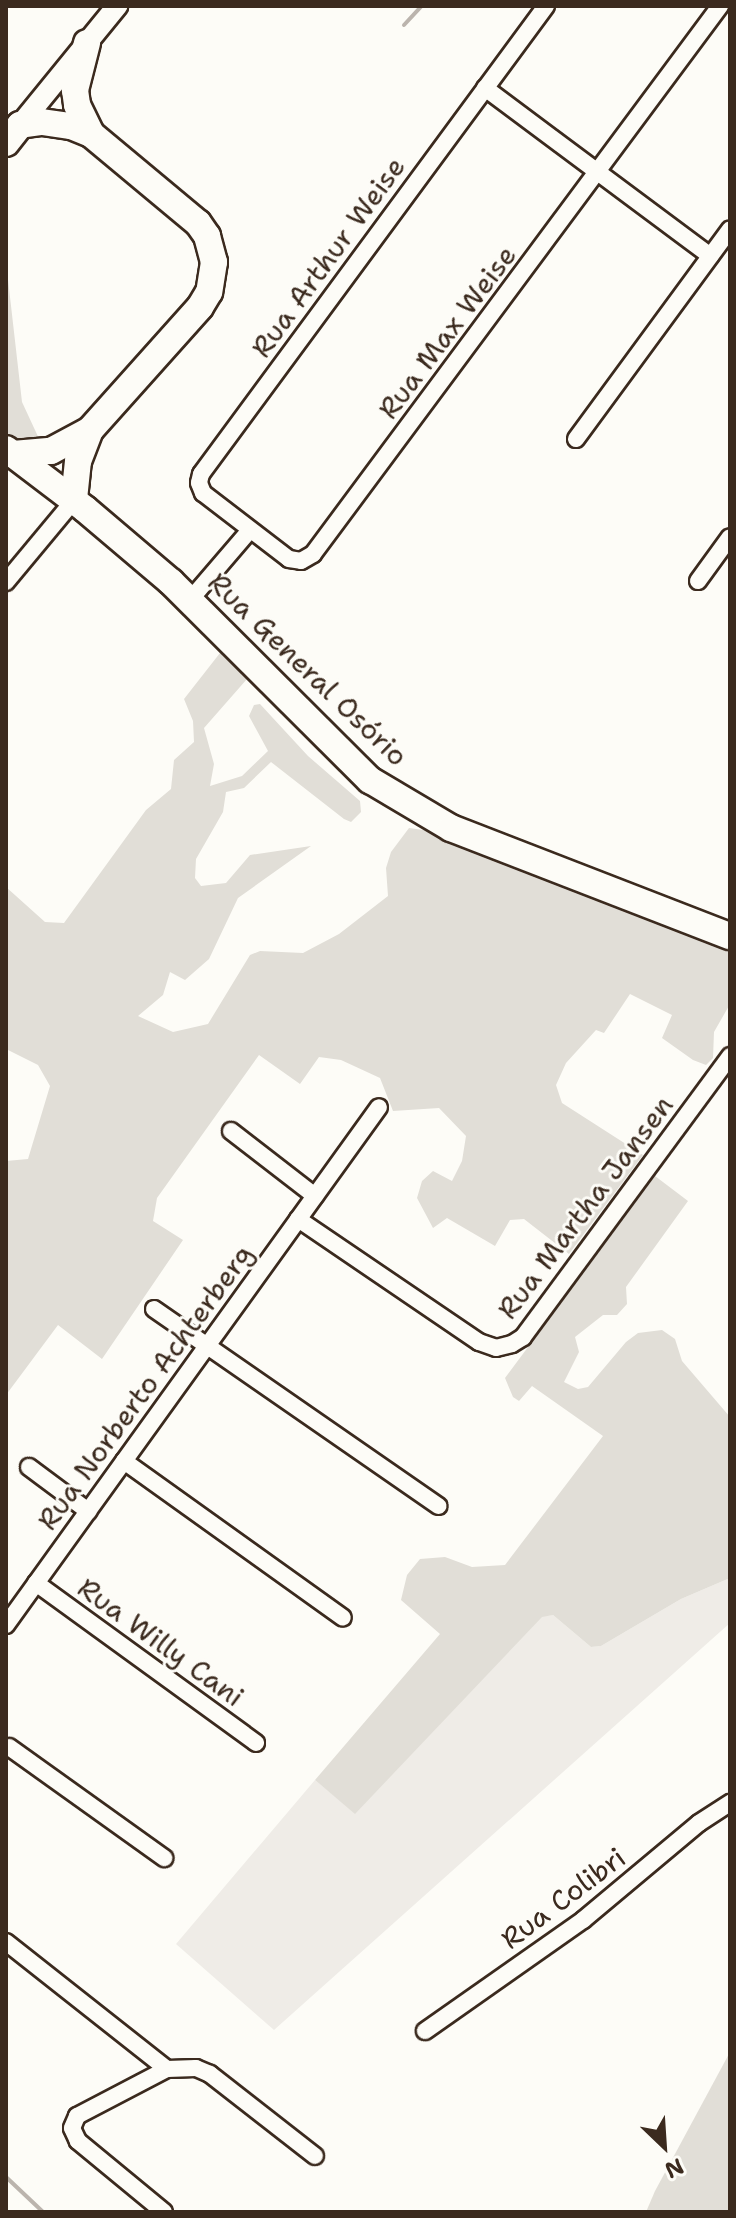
<!DOCTYPE html>
<meta charset="utf-8">
<style>
body{margin:0}
#map{position:relative;width:736px;height:2218px;overflow:hidden;background:#fdfcf7;font-family:"Shantell Sans",sans-serif}
div>[style]{position:absolute}
[style*='--x']{left:calc(var(--x)*1px);top:calc(var(--y)*1px);width:calc(var(--w)*1px);rotate:calc(var(--a)*1deg)}
.built>*{inset:0;background:#efece7}
.green>*{inset:0;background:#e1ded7}
.stream>*{height:4px;margin:-2px;padding:0 2px;transform-origin:2px;border-radius:2px;background:#bbb4ad}
.roads{filter:drop-shadow(2px 0 #3b2a1e) drop-shadow(-2px 0 #3b2a1e) drop-shadow(0 2px #3b2a1e) drop-shadow(0 -2px #3b2a1e)}
.minor>*{height:16px;margin:-8px;padding:0 8px;transform-origin:8px;border-radius:8px;background:#fdfcf7}
.tertiary>*{height:20px;margin:-10px;padding:0 10px;transform-origin:10px;border-radius:10px;background:#fdfcf7}
.primary>*{height:26px;margin:-13px;padding:0 13px;transform-origin:13px;border-radius:13px;background:#fdfcf7}
span{translate:-50% -50%;white-space:nowrap;text-align:center;line-height:1.15;-webkit-text-stroke:6px #fdfcf7;paint-order:stroke}
.street-label{font-size:28px;color:#3b2a1e}
.frame{position:absolute;inset:0;border:8px solid #3b2a1e;pointer-events:none}
.north{position:absolute;left:624px;top:2106px;width:80px;height:80px;-webkit-text-stroke:6px #fdfcf7;paint-order:stroke;rotate:155deg;font-size:22px;font-weight:700;line-height:32px;text-align:center;color:#3b2a1e}
.north::after{content:'';display:block;margin:auto;width:28px;height:36px;background:#3b2a1e;clip-path:polygon(50% 0,100% 100%,50% 72%,0 100%)}
</style>
<div id="map">
<div class="built">
<div style="clip-path:polygon(730px 1578px,730px 1623px,274px 2030px,176px 1944px,315px 1780px,355px 1813px,542px 1616px,553px 1615px,591px 1647px,601px 1646px,681px 1599px)"></div>
</div>
<div class="green">
<div style="clip-path:polygon(6px 262px,22px 402px,41px 443px,18px 441px,6px 433px)"></div>
<div style="clip-path:polygon(220px 653px,247px 679px,204px 728px,214px 764px,210px 786px,242px 776px,268px 751px,249px 716px,254px 705px,260px 704px,308px 756px,360px 801px,361px 812px,351px 822px,344px 819px,271px 762px,244px 788px,226px 792px,223px 812px,196px 859px,195px 878px,201px 886px,226px 883px,250px 855px,311px 846px,238px 898px,209px 959px,185px 980px,170px 972px,163px 995px,138px 1016px,173px 1032px,208px 1024px,250px 955px,260px 951px,303px 953px,339px 934px,388px 896px,386px 868px,391px 852px,409px 828px,438px 832px,721px 948px,730px 953px,730px 1004px,714px 1032px,713px 1058px,706px 1065px,693px 1060px,662px 1038px,672px 1015px,630px 994px,604px 1033px,596px 1030px,566px 1063px,556px 1085px,562px 1103px,643px 1155px,569px 1254px,524px 1219px,510px 1220px,495px 1246px,447px 1218px,433px 1228px,417px 1198px,422px 1181px,433px 1171px,452px 1181px,462px 1161px,466px 1136px,439px 1108px,393px 1111px,380px 1078px,341px 1060px,319px 1057px,300px 1084px,259px 1055px,157px 1198px,153px 1221px,183px 1240px,102px 1359px,58px 1325px,6px 1395px,6px 1161px,28px 1159px,50px 1086px,38px 1065px,6px 1049px,6px 887px,45px 922px,64px 923px,146px 810px,171px 789px,174px 760px,194px 742px,193px 721px,184px 699px)"></div>
<div style="clip-path:polygon(655px 1176px,688px 1201px,626px 1287px,627px 1304px,617px 1315px,603px 1315px,575px 1337px,579px 1352px,564px 1382px,578px 1389px,588px 1387px,626px 1342px,638px 1333px,662px 1330px,675px 1339px,682px 1361px,730px 1417px,730px 1578px,681px 1599px,601px 1646px,591px 1647px,553px 1615px,542px 1617px,355px 1814px,315px 1780px,440px 1634px,401px 1600px,407px 1575px,420px 1559px,445px 1557px,472px 1567px,505px 1565px,603px 1436px,532px 1386px,519px 1401px,513px 1397px,505px 1378px)"></div>
<div style="clip-path:polygon(730px 2052px,730px 2212px,646px 2212px,655px 2191px)"></div>
</div>
<div class="stream">
<div style="--x:404;--y:25;--w:26;--a:-47"></div>
<div style="--x:6;--y:2177;--w:51;--a:43.4"></div>
</div>
<div class="roads">
<div class="minor">
<div style="--x:546;--y:6;--w:581;--a:126.4"></div>
<div style="--x:201;--y:474;--w:9;--a:103"></div>
<div style="--x:199;--y:483;--w:11;--a:68"></div>
<div style="--x:203;--y:493;--w:108;--a:37.5"></div>
<div style="--x:289;--y:559;--w:12;--a:9"></div>
<div style="--x:301;--y:561;--w:14;--a:-30"></div>
<div style="--x:313;--y:554;--w:683;--a:-53.4"></div>
<div style="--x:485;--y:88;--w:281;--a:36.7"></div>
<div style="--x:576;--y:439;--w:260;--a:-53.7"></div>
<div style="--x:698;--y:581;--w:54;--a:-54"></div>
<div style="--x:6;--y:582;--w:107;--a:-50.3"></div>
<div style="--x:190;--y:600;--w:92;--a:-49.4"></div>
<div style="--x:231;--y:1131;--w:106;--a:37.7"></div>
<div style="--x:298;--y:1219;--w:219;--a:34.2"></div>
<div style="--x:479;--y:1342;--w:18;--a:19"></div>
<div style="--x:496;--y:1348;--w:16;--a:-14"></div>
<div style="--x:512;--y:1344;--w:13;--a:-32"></div>
<div style="--x:523;--y:1337;--w:349;--a:-53.6"></div>
<div style="--x:154;--y:1309;--w:346;--a:34.7"></div>
<div style="--x:124;--y:1461;--w:269;--a:35.6"></div>
<div style="--x:29;--y:1467;--w:74;--a:36.7"></div>
<div style="--x:36;--y:1583;--w:272;--a:36"></div>
<div style="--x:6;--y:1625;--w:638;--a:-54.24"></div>
<div style="--x:9;--y:1747;--w:191;--a:35.6"></div>
<div style="--x:6;--y:1942;--w:205;--a:38.3"></div>
<div style="--x:167;--y:2069;--w:29;--a:-2"></div>
<div style="--x:196;--y:2068;--w:15;--a:23"></div>
<div style="--x:210;--y:2074;--w:133;--a:38"></div>
<div style="--x:425;--y:2031;--w:193;--a:-35.1"></div>
<div style="--x:583;--y:1920;--w:151;--a:-39.9"></div>
<div style="--x:699;--y:1823;--w:37;--a:-33"></div>
<div style="--x:164;--y:2212;--w:112;--a:-140.5"></div>
<div style="--x:78;--y:2141;--w:14;--a:-115"></div>
<div style="--x:72;--y:2128;--w:13;--a:-67"></div>
<div style="--x:77;--y:2116;--w:102;--a:-27.6"></div>
</div>
<div class="tertiary">
<div style="--x:20;--y:125;--w:154;--a:-50.8"></div>
</div>
<div class="primary">
<div style="--x:87;--y:43;--w:49;--a:104.3"></div>
<div style="--x:75;--y:90;--w:15;--a:82"></div>
<div style="--x:77;--y:105;--w:32;--a:64"></div>
<div style="--x:6;--y:143;--w:23;--a:-52"></div>
<div style="--x:20;--y:125;--w:22;--a:-8"></div>
<div style="--x:42;--y:122;--w:29;--a:8"></div>
<div style="--x:71;--y:126;--w:22;--a:22"></div>
<div style="--x:91;--y:134;--w:139;--a:39.8"></div>
<div style="--x:198;--y:223;--w:16;--a:55"></div>
<div style="--x:207;--y:236;--w:27;--a:75"></div>
<div style="--x:214;--y:262;--w:30;--a:99"></div>
<div style="--x:209;--y:292;--w:17;--a:121"></div>
<div style="--x:200;--y:307;--w:165;--a:131.8"></div>
<div style="--x:90;--y:430;--w:33;--a:111"></div>
<div style="--x:78;--y:461;--w:39;--a:96"></div>
<div style="--x:6;--y:449;--w:99;--a:37.2"></div>
<div style="--x:85;--y:509;--w:113;--a:40.3"></div>
<div style="--x:171;--y:582;--w:281;--a:44.9"></div>
<div style="--x:370;--y:780;--w:94;--a:30.7"></div>
<div style="--x:451;--y:828;--w:299;--a:21.2"></div>
<div style="--x:13;--y:454;--w:38;--a:-5"></div>
<div style="--x:51;--y:451;--w:44;--a:-28.3"></div>
</div>
</div>
<div class="street-label">
<span style="left:328px;top:257px;rotate:-54deg">Rua Arthur Weise</span>
<span style="left:447px;top:332px;rotate:-53deg">Rua Max Weise</span>
<span style="left:308px;top:669px;rotate:44deg">Rua General Osório</span>
<span style="left:585px;top:1207px;rotate:-53deg">Rua Martha Jansen</span>
<span style="left:145px;top:1387px;rotate:-54deg">Rua Norberto Achterberg</span>
<span style="left:161px;top:1642px;rotate:36deg">Rua Willy Cani</span>
<span style="left:563px;top:1898px;rotate:-37deg">Rua Colibri</span>
</div>
<div class="frame"></div>
<div class="north">N</div>
</div>
